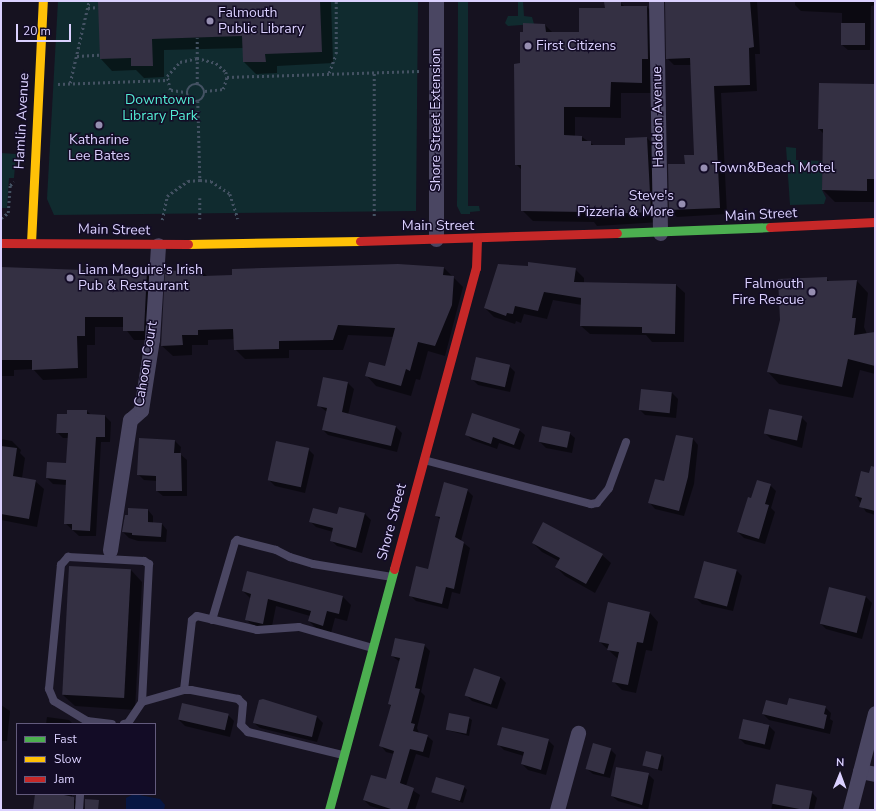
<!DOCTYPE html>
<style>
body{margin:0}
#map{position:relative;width:876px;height:811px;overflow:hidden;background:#161220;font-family:"Nunito Sans",sans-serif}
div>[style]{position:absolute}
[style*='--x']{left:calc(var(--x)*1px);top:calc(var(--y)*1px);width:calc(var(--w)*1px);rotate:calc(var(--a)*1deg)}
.green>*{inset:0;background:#102b2f}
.water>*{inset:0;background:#071743}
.shadow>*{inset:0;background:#0007}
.building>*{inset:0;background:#343043;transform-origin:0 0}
.path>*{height:2.5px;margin-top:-1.25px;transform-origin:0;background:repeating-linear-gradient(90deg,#445263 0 2px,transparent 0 5px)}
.path>.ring{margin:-1.25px;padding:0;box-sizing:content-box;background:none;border:2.5px solid #445263;border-radius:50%}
.lane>*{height:8px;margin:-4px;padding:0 4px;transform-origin:4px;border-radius:4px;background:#4a4662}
.street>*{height:15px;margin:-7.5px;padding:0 7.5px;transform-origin:7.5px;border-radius:7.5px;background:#4a4662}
.fast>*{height:9px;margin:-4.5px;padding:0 4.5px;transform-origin:4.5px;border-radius:4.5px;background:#4caf50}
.slow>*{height:9px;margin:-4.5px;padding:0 4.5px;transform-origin:4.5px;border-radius:4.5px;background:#ffc107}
.jam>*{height:9px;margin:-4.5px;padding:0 4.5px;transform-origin:4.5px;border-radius:4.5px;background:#c62828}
.dots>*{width:11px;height:11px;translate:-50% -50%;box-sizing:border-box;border:2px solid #130c26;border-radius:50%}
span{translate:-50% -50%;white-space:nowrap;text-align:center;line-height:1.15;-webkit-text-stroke:3px #130c26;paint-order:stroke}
.poi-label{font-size:14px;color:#dbd1ff}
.left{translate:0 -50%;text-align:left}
.right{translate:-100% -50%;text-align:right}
.park-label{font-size:14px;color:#52ebd2}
.street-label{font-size:14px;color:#dbd1ff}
.frame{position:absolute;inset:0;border:2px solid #dbd1ff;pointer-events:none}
.legend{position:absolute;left:16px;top:723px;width:140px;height:72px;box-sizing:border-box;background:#130c26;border:1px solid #635b7d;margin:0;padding:5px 7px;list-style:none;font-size:12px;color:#dbd1ff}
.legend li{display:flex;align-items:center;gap:8px;height:20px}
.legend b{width:20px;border:1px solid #635b7d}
.north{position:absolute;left:820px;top:755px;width:40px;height:40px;-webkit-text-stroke:3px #130c26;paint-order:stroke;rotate:1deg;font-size:11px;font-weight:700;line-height:16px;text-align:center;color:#dbd1ff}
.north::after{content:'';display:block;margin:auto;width:14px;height:18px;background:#dbd1ff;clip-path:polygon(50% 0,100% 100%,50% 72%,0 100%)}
.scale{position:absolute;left:16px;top:24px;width:55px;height:18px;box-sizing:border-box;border:2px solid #dbd1ff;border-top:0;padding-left:5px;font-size:12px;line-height:14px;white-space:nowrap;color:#dbd1ff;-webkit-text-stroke:3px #130c26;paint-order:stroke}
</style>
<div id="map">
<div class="green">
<div style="clip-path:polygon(58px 1px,418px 1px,416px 211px,54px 215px,47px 199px)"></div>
<div style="clip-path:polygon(458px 1px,468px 1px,468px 206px,479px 206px,480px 211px,470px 212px,470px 214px,461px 214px,457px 206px)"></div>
<div style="clip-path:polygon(518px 1px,523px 1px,524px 16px,532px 17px,534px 24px,508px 26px,505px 23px,508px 16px,518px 16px)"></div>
<div style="clip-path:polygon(786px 147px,796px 148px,796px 160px,823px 161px,822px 190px,826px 198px,824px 204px,790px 205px)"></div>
<div style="clip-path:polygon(1px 153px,16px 154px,14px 178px,9px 178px,7px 208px,1px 208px)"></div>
</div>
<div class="water">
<div style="clip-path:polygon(134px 794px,160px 799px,165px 805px,164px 810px,126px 810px,126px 798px)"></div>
</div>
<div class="shadow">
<div style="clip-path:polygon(151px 1px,331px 1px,333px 63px,277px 66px,277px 73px,256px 74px,244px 62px,243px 48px,164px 50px,164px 77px,144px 78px,136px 70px,112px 71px,101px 59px)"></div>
<div style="clip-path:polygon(666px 1px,757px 1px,760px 54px,755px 54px,757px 91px,721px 93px,727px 214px,677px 217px,670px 210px,686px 165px,695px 156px,691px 65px,674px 65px,667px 58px)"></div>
<div style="clip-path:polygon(795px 1px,875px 1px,875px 5px,871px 6px,870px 50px,848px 50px,842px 45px,842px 13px,801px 11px,795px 5px)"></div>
<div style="clip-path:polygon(621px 3px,625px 7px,647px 7px,658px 18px,652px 93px,621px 93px,621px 118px,575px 117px,575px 136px,582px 137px,595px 146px,626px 146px,647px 138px,658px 149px,661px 222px,597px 226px,594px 222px,533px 221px,522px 210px,522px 170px,516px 164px,524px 33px,545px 25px,553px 33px,580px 33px,606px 9px)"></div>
<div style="clip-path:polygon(875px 85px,875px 202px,835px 202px,823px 190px,824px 134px,819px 129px)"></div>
<div style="clip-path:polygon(1px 268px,84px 271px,90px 277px,123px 277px,147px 272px,157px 282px,153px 340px,134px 340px,124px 327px,95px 327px,95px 345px,87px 345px,87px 378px,43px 380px,33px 369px,14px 370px,14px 376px,1px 376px)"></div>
<div style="clip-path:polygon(444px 268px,463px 287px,445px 356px,428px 351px,420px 380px,416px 379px,411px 396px,376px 386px,366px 375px,386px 367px,393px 337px,348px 335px,343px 350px,289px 350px,289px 358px,245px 359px,235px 349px,235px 339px,208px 340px,208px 345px,192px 345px,192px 355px,173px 356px,162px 346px,202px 271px,208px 277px)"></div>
<div style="clip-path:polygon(575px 269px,584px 278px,584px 283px,676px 285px,685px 293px,684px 342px,652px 342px,646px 335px,590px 334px,581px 326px,582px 305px,553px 300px,547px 319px,524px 314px,521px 323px,516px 321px,515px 324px,494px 317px,485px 308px)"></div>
<div style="clip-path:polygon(826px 278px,830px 282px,857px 281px,868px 293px,864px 327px,867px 334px,875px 333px,875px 374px,860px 370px,853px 398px,779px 384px,768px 372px)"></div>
<div style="clip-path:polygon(509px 366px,515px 372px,510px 392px,478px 385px,472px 379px)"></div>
<div style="clip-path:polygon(348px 383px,354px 389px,348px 415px,396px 427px,402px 433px,397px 452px,328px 435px,323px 430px,327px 412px,318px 405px)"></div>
<div style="clip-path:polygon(672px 393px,678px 399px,676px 418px,645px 415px,640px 410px)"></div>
<div style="clip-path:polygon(87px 411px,91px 415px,105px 416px,111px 422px,110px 442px,101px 442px,96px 536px,79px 536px,65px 523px,67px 485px,53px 484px,47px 478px,67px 464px,68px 438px,63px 438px,57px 432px,68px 415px)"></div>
<div style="clip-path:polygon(801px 417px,807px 423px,802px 448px,771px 439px,765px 433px)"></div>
<div style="clip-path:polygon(519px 430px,525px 435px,520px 450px,499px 443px,497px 449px,472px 440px,466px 434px)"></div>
<div style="clip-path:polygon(569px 433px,575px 438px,572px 453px,546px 448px,540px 442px)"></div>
<div style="clip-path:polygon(1px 439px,12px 441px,21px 450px,20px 453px,25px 458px,22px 478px,35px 481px,44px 489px,37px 527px,1px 520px)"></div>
<div style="clip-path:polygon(693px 439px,698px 445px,694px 484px,684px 516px,655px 509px,650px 503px)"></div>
<div style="clip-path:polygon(175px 441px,181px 447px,180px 454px,187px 460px,187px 496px,163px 496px,157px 491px,157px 481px,144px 480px,138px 474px)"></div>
<div style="clip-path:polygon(308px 449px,314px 455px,305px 493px,275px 486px,269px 480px)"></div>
<div style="clip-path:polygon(875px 476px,875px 515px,866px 512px,856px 496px)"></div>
<div style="clip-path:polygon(770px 485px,776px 491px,771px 508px,775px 512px,765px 544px,744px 538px,738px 532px,752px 500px)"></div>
<div style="clip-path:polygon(467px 490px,473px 496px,461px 541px,470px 548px,460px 594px,452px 592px,448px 609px,416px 601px,410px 595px,429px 571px,441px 520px,436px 516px)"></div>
<div style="clip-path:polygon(340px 508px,365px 514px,371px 520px,362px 553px,337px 546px,331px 540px,333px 532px,316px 527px,310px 521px,338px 515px)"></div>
<div style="clip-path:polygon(148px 510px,153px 516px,153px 523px,162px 524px,167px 530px,166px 542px,138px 541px,129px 538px,123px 532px)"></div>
<div style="clip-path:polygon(533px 543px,602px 555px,611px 563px,595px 593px,565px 576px,556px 567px,559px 561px,542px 552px)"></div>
<div style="clip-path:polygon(131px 570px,142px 582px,135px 710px,75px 706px,63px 695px)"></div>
<div style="clip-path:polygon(736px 570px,742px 576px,733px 611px,702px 604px,696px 598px)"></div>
<div style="clip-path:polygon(830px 588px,866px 597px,872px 603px,862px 639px,826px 629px,821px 624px)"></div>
<div style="clip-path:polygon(243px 591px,343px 597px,351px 605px,347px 621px,335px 618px,331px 633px,317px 629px,309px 621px,310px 616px,276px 606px,271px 631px,254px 627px,246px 619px,251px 599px)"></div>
<div style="clip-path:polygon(650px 613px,658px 622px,652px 651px,646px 650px,636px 693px,622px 690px,613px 681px,618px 659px,600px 642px)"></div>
<div style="clip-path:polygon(424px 645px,430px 651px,421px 692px,425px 696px,417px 728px,419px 733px,427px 736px,433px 741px,429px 758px,416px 754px,406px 786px,420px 795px,415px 810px,383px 810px,370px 806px,364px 800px,387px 781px,394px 754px,386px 752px,381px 746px,392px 707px,389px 704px,400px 662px,392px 656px)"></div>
<div style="clip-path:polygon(500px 677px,506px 683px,497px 709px,472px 701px,466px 695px)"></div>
<div style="clip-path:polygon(1px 705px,10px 711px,7px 741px,1px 741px)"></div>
<div style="clip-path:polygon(788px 706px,825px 707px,831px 713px,830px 719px,833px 721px,830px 734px,769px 720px,763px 714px)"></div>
<div style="clip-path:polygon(228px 715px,234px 721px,230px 737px,185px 726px,179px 720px)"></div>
<div style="clip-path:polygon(47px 717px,69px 720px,73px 724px,46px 724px)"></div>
<div style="clip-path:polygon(317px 717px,323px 723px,317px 742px,260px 728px,254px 723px)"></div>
<div style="clip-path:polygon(469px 718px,472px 720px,469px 736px,447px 730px)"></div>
<div style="clip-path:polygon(743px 720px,769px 726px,775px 732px,770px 750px,745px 744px,739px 738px)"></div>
<div style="clip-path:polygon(548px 740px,554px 746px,546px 775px,528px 770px,522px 764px,524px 756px,504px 750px,499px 745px)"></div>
<div style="clip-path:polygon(610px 749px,616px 755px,610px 778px,593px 774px,587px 769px)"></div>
<div style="clip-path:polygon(662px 755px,664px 758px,662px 771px,644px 766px)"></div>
<div style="clip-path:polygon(648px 774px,654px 780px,648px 810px,618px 801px,612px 796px)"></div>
<div style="clip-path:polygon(777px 785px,811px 792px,817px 798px,814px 810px,771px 810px)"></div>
<div style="clip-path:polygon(464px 787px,467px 790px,463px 803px,432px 791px)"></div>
<div style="clip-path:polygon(36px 794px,72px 794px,72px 798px,85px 810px,34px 810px)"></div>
</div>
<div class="building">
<div style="clip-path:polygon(132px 1px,320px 1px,322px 52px,265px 54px,266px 62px,243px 62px,242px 36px,152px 39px,153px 66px,131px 66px,131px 58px,100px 59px,98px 2px)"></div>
<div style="clip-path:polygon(665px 1px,750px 1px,754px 47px,749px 48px,750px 85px,714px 86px,720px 208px,669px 210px,668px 164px,685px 164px,684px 155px,694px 155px,690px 58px,666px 59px)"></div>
<div style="clip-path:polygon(604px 2px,621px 2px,621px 6px,647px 6px,648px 59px,642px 59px,642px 83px,611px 82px,610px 107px,564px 107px,564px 135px,582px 136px,582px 141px,591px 141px,591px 145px,625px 145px,625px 138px,647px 137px,651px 212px,585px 215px,585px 212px,521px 211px,521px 165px,515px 165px,514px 64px,520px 63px,520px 32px,523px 32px,523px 23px,545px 24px,546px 32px,579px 32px,579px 8px,605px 8px)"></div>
<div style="left:841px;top:23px;width:24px;height:22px"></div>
<div style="clip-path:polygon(819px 83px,875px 84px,875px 179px,867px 179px,867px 191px,822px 190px,823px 129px,818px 129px)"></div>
<div style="clip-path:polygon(528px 262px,576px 268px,574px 282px,676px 284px,675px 334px,642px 333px,642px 327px,580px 326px,581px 298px,544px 292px,538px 311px,515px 306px,513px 314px,507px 313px,506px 316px,484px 308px,498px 264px,528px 266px)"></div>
<div style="clip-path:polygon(398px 264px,444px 267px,443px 275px,454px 276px,452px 305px,435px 346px,418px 342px,410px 371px,406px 369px,401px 386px,365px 376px,369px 362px,385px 366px,395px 328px,338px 325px,333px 340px,279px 341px,279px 349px,234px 350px,233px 329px,198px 330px,198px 335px,182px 335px,183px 345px,161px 346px,165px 271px,203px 270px,203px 276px,232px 275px,232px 269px)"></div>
<div style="clip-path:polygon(1px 267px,84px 270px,85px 276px,122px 276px,122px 271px,147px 271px,144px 331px,123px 331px,123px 317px,85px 317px,85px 336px,77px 336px,78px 368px,32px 370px,32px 360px,1px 360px)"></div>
<div style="clip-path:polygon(827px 277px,827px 281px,857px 280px,852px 318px,856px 318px,854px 335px,875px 332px,875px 366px,848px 359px,842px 387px,767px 372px,780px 320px,778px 279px)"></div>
<div style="left:476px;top:357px;width:35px;height:23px;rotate:13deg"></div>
<div style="clip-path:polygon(323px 377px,348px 382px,342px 412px,396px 426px,391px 446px,322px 430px,327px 408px,317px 406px)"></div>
<div style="left:641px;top:389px;width:31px;height:21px;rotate:6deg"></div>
<div style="left:769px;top:409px;width:34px;height:25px;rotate:12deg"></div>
<div style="clip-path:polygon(67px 410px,87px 410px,87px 414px,105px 415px,105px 437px,96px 437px,90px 531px,72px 530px,72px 524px,64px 524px,66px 480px,46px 478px,47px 462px,66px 463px,68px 433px,56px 433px,57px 414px,67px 414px)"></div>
<div style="clip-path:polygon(472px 413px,520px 429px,514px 445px,493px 437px,491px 444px,465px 435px)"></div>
<div style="left:542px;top:426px;width:29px;height:16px;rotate:12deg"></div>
<div style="clip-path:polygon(676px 435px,693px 438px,688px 477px,679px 511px,648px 503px,655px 479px,664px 481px)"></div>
<div style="clip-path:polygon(139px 438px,175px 440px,174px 453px,181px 453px,182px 491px,156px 491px,156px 476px,137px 475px)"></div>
<div style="left:276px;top:441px;width:34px;height:40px;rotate:12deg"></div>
<div style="clip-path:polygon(1px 446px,17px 448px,13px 476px,36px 480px,29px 519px,1px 514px)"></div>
<div style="clip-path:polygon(871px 466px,875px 467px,875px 511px,859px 507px,862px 498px,855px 496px,861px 471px,869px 473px)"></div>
<div style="clip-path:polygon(757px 480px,771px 484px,765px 504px,769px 505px,759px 539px,737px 532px,748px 497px,751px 498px)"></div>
<div style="clip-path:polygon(444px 482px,468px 489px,455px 537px,464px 542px,454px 589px,446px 587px,442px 604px,409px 596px,416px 566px,428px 569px,440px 517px,435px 516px)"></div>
<div style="clip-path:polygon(339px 507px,365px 513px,356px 548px,330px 541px,333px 528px,309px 522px,313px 508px,337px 514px)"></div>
<div style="clip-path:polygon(128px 508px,148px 509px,148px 522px,162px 523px,161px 537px,132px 535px,132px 533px,122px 532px,125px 515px,128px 515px)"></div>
<div style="clip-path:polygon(543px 522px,603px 554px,586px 584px,555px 567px,560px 558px,532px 543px)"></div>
<div style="left:704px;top:561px;width:34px;height:38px;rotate:15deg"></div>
<div style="left:69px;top:566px;width:62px;height:129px;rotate:3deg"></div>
<div style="clip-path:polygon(247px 571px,343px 596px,339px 614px,327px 611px,323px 626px,308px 621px,311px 611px,268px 599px,263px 624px,245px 620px,251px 594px,242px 591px)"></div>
<div style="left:829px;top:587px;width:38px;height:38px;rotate:14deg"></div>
<div style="clip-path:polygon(608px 602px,650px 612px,643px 643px,637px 642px,628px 685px,612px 682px,619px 652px,607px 650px,609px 644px,599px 642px)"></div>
<div style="clip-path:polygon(395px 638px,425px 644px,415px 688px,420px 689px,411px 723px,415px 724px,413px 731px,428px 735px,423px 752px,410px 749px,400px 783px,414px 788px,407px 810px,394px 810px,363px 800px,371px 775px,386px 779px,394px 751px,379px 746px,391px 705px,388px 704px,400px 658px,391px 656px)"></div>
<div style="left:474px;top:668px;width:28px;height:29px;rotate:19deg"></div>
<div style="clip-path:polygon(789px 698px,826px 706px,824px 714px,827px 715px,824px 729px,762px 714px,766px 700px,787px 705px)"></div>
<div style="clip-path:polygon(263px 699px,317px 716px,312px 737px,253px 723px,259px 700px)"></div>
<div style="left:182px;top:703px;width:48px;height:17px;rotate:13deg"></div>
<div style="left:449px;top:713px;width:21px;height:17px;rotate:11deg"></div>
<div style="left:743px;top:719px;width:27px;height:20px;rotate:13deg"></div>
<div style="clip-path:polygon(502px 727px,549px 739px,541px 770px,521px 764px,524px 752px,497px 745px)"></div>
<div style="left:593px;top:743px;width:19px;height:27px;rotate:16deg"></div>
<div style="left:646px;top:751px;width:16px;height:15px;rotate:14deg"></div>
<div style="clip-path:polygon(616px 767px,649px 773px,642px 805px,611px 796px)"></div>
<div style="left:436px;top:777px;width:30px;height:16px;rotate:17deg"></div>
<div style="left:776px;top:784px;width:37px;height:20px;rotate:11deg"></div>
<div style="clip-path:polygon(35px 794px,59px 794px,74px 797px,74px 810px,33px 810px)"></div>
<div style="clip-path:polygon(85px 799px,99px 800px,98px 810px,85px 810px)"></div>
</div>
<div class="path">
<div style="--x:88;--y:8;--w:10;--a:-6"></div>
<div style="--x:77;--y:56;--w:22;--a:-3"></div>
<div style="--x:329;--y:73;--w:20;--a:-70"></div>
<div style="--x:336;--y:54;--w:53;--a:-90"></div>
<div style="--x:70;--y:83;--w:84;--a:-77"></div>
<div style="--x:58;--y:84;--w:109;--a:-2.1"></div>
<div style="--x:197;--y:84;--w:46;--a:-90"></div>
<div class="ring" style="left:187px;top:84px;width:15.5px;height:15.5px"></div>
<div style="--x:205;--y:91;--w:18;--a:-6"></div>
<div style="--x:223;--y:89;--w:13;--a:-72"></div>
<div style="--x:188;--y:93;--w:18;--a:-171"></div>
<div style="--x:170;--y:90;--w:14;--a:-102"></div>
<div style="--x:167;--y:76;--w:19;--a:-47"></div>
<div style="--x:180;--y:62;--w:17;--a:-13"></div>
<div style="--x:197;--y:58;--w:20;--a:15"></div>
<div style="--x:216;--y:63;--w:13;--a:42"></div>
<div style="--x:226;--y:72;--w:5;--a:79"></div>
<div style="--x:227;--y:77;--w:193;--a:-1.8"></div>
<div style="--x:198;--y:101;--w:79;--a:88.5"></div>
<div style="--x:200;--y:198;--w:21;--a:90"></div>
<div style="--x:374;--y:216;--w:144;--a:-90"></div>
<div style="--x:1;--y:218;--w:9;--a:-36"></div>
<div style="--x:8;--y:213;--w:28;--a:-86"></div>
<div style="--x:10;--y:185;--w:5;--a:-37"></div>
<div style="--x:162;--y:220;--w:25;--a:-78"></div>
<div style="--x:167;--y:196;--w:26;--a:-36"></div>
<div style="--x:188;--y:181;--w:12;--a:-5"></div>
<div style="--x:200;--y:180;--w:11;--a:5"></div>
<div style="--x:211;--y:181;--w:23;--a:34"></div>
<div style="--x:230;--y:194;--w:26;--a:72"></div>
</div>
<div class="lane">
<div style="--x:424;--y:460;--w:173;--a:14.8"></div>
<div style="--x:591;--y:504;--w:6;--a:-9"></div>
<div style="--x:597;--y:503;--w:19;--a:-51"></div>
<div style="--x:609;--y:488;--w:49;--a:-69.7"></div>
<div style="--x:212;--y:620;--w:81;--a:-73.6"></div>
<div style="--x:235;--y:542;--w:3;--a:-45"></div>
<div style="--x:237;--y:540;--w:40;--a:14.4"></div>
<div style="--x:276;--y:550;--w:16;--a:27"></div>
<div style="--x:290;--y:557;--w:24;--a:17"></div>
<div style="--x:313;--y:564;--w:80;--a:9.3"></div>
<div style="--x:184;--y:690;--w:70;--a:-83.5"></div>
<div style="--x:192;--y:620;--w:6;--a:-39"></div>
<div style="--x:197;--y:616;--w:62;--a:13.1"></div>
<div style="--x:257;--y:630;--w:42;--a:-4.1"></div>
<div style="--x:299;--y:627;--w:76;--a:16"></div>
<div style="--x:87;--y:721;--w:39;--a:-149"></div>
<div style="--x:54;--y:701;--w:13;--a:-113"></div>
<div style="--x:49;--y:689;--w:125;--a:-84.5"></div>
<div style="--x:61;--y:565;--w:11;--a:-49"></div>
<div style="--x:68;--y:557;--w:76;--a:3"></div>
<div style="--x:144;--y:561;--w:6;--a:31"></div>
<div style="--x:149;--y:564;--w:138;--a:92.9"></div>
<div style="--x:87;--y:724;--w:3;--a:-90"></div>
<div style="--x:87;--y:721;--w:25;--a:7"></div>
<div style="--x:124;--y:724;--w:4;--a:-14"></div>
<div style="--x:128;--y:723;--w:25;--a:-56"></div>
<div style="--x:142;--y:702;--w:44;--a:-15.9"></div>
<div style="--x:184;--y:690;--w:7;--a:0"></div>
<div style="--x:191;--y:690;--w:48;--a:10.8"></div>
<div style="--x:238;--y:699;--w:7;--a:45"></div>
<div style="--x:243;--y:704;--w:21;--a:95"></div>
<div style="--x:241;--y:725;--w:10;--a:45"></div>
<div style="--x:248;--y:732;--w:98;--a:13.6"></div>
<div style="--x:79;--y:810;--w:16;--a:-86"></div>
</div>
<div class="street">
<div style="--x:656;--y:1;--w:232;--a:89"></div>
<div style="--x:436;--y:239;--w:238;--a:-90"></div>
<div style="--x:110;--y:550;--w:132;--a:-81.3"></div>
<div style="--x:130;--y:420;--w:15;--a:-42"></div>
<div style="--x:141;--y:410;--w:72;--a:-81.2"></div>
<div style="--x:152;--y:339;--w:94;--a:-86.3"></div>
<div style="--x:860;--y:771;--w:15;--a:11"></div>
<div style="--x:557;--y:810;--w:80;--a:-74.7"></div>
<div style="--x:850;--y:810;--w:100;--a:-75.5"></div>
</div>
<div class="fast">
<div style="--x:617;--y:233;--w:153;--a:-2.2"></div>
<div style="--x:329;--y:810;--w:250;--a:-74.9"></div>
</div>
<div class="slow">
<div style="--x:31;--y:243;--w:242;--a:-87.2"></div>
<div style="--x:188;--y:244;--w:172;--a:-1"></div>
</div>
<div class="jam">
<div style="--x:770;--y:227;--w:105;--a:-2.7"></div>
<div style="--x:360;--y:241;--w:257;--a:-1.8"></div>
<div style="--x:1;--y:243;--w:187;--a:0.3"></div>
<div style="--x:394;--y:569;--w:312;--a:-74.8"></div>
<div style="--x:476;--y:268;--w:29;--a:-88"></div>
</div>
<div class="dots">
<div style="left:210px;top:21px;background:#968eb1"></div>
<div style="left:528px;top:46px;background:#968eb1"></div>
<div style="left:99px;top:125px;background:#968eb1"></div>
<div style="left:704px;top:168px;background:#968eb1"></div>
<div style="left:682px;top:204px;background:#968eb1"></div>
<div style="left:70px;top:278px;background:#968eb1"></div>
<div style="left:812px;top:292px;background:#968eb1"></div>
</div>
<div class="poi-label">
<span class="left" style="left:218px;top:21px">Falmouth<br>Public Library</span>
<span class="left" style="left:536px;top:46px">First Citizens</span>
<span style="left:99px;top:148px">Katharine<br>Lee Bates</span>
<span class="left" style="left:712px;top:168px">Town&amp;Beach Motel</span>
<span class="right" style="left:674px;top:204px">Steve's<br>Pizzeria &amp; More</span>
<span class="left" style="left:78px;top:278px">Liam Maguire's Irish<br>Pub &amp; Restaurant</span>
<span class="right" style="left:804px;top:292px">Falmouth<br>Fire Rescue</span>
</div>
<div class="park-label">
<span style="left:160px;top:108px">Downtown<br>Library Park</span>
</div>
<div class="street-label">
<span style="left:658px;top:117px;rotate:-91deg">Haddon Avenue</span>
<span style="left:436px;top:120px;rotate:-90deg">Shore Street Extension</span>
<span style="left:22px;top:121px;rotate:-87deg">Hamlin Avenue</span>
<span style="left:761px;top:215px;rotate:-3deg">Main Street</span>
<span style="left:438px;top:226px">Main Street</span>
<span style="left:114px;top:230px;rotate:1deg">Main Street</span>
<span style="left:146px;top:364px;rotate:-81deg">Cahoon Court</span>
<span style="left:392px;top:522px;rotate:-75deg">Shore Street</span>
</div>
<div class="frame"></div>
<ul class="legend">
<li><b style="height:5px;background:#4caf50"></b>Fast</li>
<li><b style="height:5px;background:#ffc107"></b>Slow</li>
<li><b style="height:5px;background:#c62828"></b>Jam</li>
</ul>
<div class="north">N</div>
<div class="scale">20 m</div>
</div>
